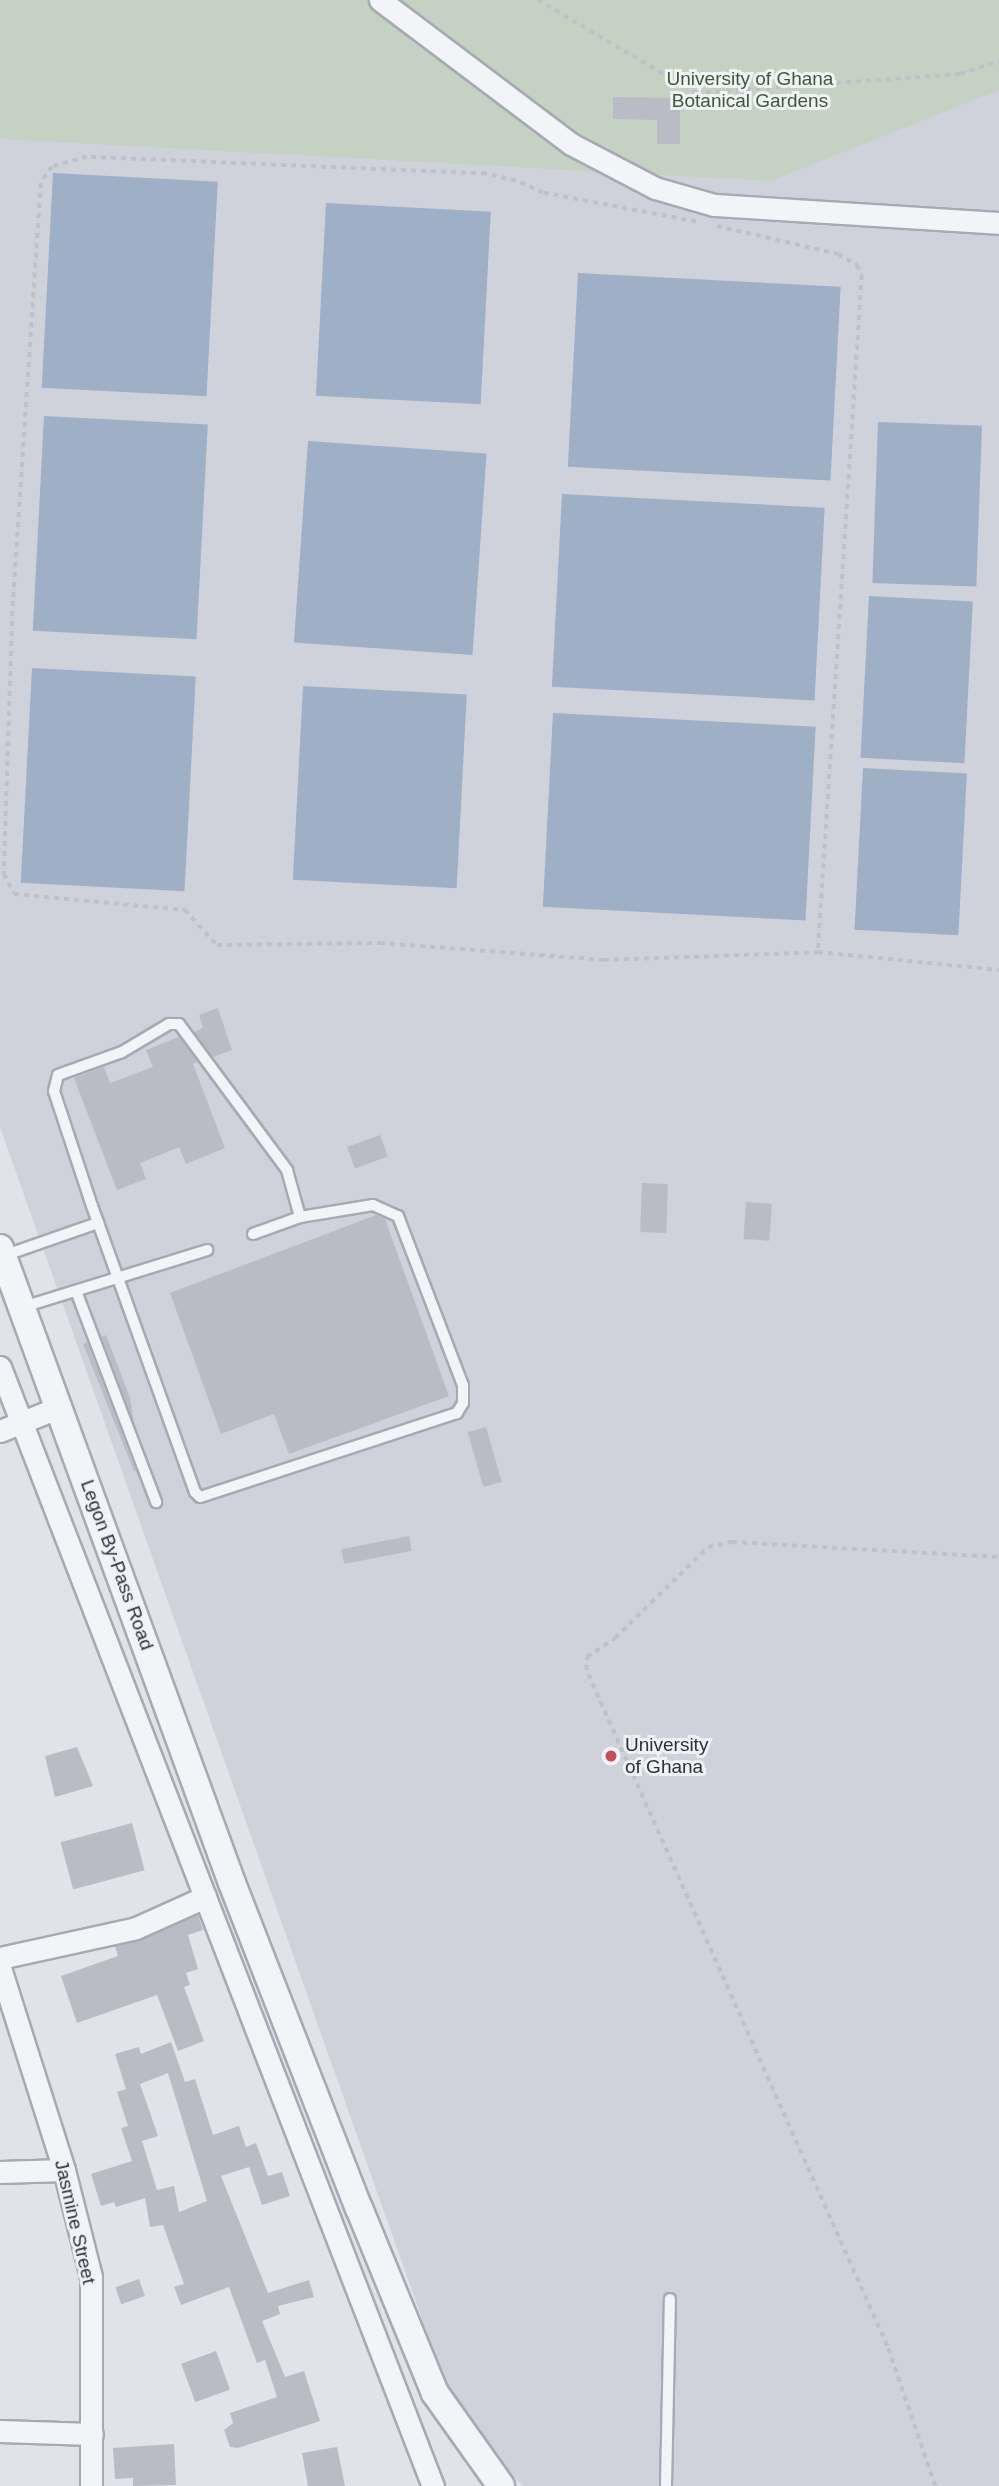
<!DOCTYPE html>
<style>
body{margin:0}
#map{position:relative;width:999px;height:2486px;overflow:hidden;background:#e1e3e9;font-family:Arial,sans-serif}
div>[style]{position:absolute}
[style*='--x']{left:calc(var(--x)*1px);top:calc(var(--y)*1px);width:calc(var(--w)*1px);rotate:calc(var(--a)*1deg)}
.built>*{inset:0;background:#cfd2da}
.green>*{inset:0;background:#c5d2c3}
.water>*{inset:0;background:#9fafc6;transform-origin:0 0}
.building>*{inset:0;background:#b9bcc5;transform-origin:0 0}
.path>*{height:3.5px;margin-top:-1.75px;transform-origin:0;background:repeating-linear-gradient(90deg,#bfc1c7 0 5px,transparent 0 10px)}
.roads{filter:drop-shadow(2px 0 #a7aab3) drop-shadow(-2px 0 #a7aab3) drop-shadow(0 2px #a7aab3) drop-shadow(0 -2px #a7aab3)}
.service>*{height:10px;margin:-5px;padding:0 5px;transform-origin:5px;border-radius:5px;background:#f3f4f7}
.minor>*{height:21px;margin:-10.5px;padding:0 10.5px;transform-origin:10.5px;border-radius:10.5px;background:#f3f4f7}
.tertiary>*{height:26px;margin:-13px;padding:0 13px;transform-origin:13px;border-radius:13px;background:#f3f4f7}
.dots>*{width:19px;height:19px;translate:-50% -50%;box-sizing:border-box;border:4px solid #f0f2f6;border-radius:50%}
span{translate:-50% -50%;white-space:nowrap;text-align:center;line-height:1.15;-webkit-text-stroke:6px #f0f2f6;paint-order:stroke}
.park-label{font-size:19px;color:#3d5a39}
.street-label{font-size:19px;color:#2b313f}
.poi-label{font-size:19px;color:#2b313f}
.left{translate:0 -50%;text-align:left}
</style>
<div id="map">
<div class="built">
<div style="clip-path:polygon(0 0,999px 0,999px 2486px,523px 2486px,496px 2458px,445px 2384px,0 1127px)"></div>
</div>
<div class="green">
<div style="clip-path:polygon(0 0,999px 0,999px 90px,771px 181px,0 139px)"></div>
</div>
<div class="water">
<div style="left:53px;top:173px;width:165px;height:215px;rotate:3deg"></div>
<div style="left:326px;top:203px;width:165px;height:193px;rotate:3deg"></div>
<div style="left:578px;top:273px;width:263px;height:194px;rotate:3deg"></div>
<div style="left:44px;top:416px;width:164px;height:215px;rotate:3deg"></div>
<div style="left:878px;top:422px;width:104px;height:161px;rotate:2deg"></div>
<div style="left:308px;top:441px;width:179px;height:202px;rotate:4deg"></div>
<div style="left:562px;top:494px;width:263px;height:193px;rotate:3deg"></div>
<div style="left:869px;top:596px;width:104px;height:162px;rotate:3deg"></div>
<div style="left:32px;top:668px;width:164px;height:215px;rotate:3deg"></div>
<div style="left:303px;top:686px;width:164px;height:194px;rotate:3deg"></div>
<div style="left:553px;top:713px;width:263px;height:194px;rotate:3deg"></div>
<div style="left:863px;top:768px;width:104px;height:162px;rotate:3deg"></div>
</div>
<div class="building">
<div style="clip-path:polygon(613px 97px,680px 98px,680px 144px,657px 144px,657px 120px,613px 119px)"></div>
<div style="clip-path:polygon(218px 1008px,232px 1050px,213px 1057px,194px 1032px,203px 1028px,199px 1015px)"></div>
<div style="clip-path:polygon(179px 1037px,197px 1062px,193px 1064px,225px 1148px,186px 1164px,179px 1147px,140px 1163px,146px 1179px,117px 1190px,74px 1078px,104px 1067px,110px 1083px,153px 1067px,146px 1050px)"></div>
<div style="left:380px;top:1135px;width:23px;height:35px;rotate:70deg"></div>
<div style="left:642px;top:1183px;width:26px;height:49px;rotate:2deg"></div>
<div style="left:746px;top:1202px;width:26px;height:37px;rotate:4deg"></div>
<div style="clip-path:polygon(376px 1215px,385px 1219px,449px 1396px,289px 1454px,274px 1414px,221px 1434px,170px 1293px)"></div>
<div style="clip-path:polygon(106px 1335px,130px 1398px,134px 1423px,102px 1337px)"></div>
<div style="clip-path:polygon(87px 1342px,136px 1471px,134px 1471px,83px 1344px)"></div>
<div style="left:486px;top:1427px;width:57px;height:19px;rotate:74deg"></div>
<div style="left:409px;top:1536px;width:15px;height:69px;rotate:79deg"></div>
<div style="clip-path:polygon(77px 1747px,93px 1786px,55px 1797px,45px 1756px)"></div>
<div style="left:132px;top:1823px;width:49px;height:74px;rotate:75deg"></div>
<div style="clip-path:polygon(198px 1915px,203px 1930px,188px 1935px,198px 1969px,186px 1973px,190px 1985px,184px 1987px,204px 2041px,178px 2051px,157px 1995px,77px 2023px,61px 1976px,118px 1956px,115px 1946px,141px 1940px)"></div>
<div style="clip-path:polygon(evenodd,171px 2042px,185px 2082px,195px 2079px,213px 2135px,239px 2126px,246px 2147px,256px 2143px,268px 2176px,282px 2172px,290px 2196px,262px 2205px,249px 2167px,221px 2176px,268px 2293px,309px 2280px,314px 2297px,278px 2306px,280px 2314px,262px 2321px,285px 2377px,304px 2371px,320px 2421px,238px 2448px,230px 2447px,224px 2430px,233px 2423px,230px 2413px,277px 2397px,265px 2360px,257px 2363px,229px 2287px,181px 2305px,174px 2287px,184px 2284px,163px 2225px,150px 2227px,145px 2198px,116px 2207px,114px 2202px,101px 2206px,91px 2174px,132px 2161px,121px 2128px,128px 2126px,117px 2092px,126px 2089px,115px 2054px,139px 2047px,141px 2054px,171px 2042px,168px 2073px,207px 2201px,179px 2212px,174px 2186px,157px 2190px,142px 2141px,158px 2136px,140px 2084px,168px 2073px)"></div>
<div style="left:139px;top:2279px;width:18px;height:25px;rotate:71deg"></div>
<div style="left:216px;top:2351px;width:41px;height:37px;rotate:70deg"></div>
<div style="clip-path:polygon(174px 2444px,176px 2485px,133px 2486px,133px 2478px,115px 2479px,113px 2448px)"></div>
<div style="clip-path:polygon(337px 2447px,345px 2486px,308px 2486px,302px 2453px)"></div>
</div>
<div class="path">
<div style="--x:538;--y:0;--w:183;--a:30.5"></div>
<div style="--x:696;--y:93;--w:265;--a:-4.1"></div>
<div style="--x:960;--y:74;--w:41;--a:-18.4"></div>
<div style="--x:696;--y:222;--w:156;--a:-169.3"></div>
<div style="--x:543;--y:193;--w:30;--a:-156"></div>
<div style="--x:516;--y:181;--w:31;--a:-167"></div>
<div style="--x:486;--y:174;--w:399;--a:-177.6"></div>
<div style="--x:87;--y:157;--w:36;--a:164"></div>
<div style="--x:52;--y:167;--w:19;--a:125"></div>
<div style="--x:41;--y:183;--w:419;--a:93.8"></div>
<div style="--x:13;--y:601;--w:273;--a:91.9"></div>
<div style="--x:4;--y:874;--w:22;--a:63"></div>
<div style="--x:14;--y:894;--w:172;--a:5.3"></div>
<div style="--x:185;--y:910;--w:47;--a:47.6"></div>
<div style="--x:217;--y:945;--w:163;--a:-0.7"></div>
<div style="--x:380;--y:943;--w:225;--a:4.3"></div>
<div style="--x:604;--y:960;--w:214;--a:-2.1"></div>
<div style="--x:818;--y:952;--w:182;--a:5.7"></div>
<div style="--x:717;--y:226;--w:124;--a:13"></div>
<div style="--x:838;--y:254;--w:22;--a:30"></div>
<div style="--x:857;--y:265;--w:11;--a:63"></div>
<div style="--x:862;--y:275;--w:678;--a:93.72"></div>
<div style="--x:935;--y:2486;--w:148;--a:-108.9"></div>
<div style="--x:887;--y:2346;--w:740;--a:-114"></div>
<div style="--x:586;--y:1670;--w:13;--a:-86"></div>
<div style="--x:587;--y:1657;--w:34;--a:-34"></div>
<div style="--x:615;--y:1638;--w:130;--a:-44.4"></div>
<div style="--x:708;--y:1547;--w:25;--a:-12"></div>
<div style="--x:732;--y:1542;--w:267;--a:3.2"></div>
</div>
<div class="roads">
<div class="service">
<div style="--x:253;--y:1234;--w:50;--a:-19.9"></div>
<div style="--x:300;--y:1217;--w:74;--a:-9.3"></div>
<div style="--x:373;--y:1205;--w:27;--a:24"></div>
<div style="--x:398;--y:1216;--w:181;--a:69"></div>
<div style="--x:463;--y:1385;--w:18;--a:90"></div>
<div style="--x:463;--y:1403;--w:12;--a:121"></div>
<div style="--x:457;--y:1413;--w:270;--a:161.9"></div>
<div style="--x:200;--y:1497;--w:7;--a:-135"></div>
<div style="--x:195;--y:1492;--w:304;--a:-109.8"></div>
<div style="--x:92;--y:1206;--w:121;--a:-108.3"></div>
<div style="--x:54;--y:1091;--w:16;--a:-76"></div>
<div style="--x:58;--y:1075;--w:68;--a:-19.8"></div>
<div style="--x:122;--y:1052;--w:55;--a:-30.8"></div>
<div style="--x:169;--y:1024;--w:10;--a:0"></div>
<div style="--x:179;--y:1024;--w:182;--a:53.5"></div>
<div style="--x:287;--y:1170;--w:49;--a:74.5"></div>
<div style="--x:3;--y:1256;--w:101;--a:-19.2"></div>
<div style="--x:76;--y:1291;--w:226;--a:69.2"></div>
<div style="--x:23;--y:1307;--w:193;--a:-17.2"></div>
<div style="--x:666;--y:2486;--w:187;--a:-88.8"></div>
</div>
<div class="minor">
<div style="--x:380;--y:0;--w:239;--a:37"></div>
<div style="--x:571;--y:144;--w:95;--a:27.6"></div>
<div style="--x:655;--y:188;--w:61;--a:16.1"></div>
<div style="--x:714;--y:205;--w:286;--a:3.6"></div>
<div style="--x:0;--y:1367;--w:1200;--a:68.85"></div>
<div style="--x:0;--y:1431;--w:65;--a:-21.8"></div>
<div style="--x:0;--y:1958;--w:139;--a:-12.4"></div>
<div style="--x:136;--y:1928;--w:76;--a:-24.2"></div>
<div style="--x:0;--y:1968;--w:212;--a:72.4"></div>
<div style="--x:64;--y:2170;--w:110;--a:75.8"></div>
<div style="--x:91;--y:2277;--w:209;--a:90"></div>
<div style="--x:0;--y:2172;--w:64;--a:-1.8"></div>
<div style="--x:0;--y:2431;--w:92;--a:1.9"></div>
</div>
<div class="tertiary">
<div style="--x:0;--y:1248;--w:676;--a:69.93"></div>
<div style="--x:232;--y:1883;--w:349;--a:68.7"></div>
<div style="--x:359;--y:2208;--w:200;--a:67.7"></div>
<div style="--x:435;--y:2393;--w:114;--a:54.6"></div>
</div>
</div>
<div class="dots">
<div style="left:611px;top:1756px;background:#c44f59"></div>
</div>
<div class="park-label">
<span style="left:750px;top:90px">University of Ghana<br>Botanical Gardens</span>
</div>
<div class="street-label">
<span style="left:117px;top:1565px;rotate:70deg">Legon By-Pass Road</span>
<span style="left:75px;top:2222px;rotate:77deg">Jasmine Street</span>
</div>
<div class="poi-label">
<span class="left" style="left:625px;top:1756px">University<br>of Ghana</span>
</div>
</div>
